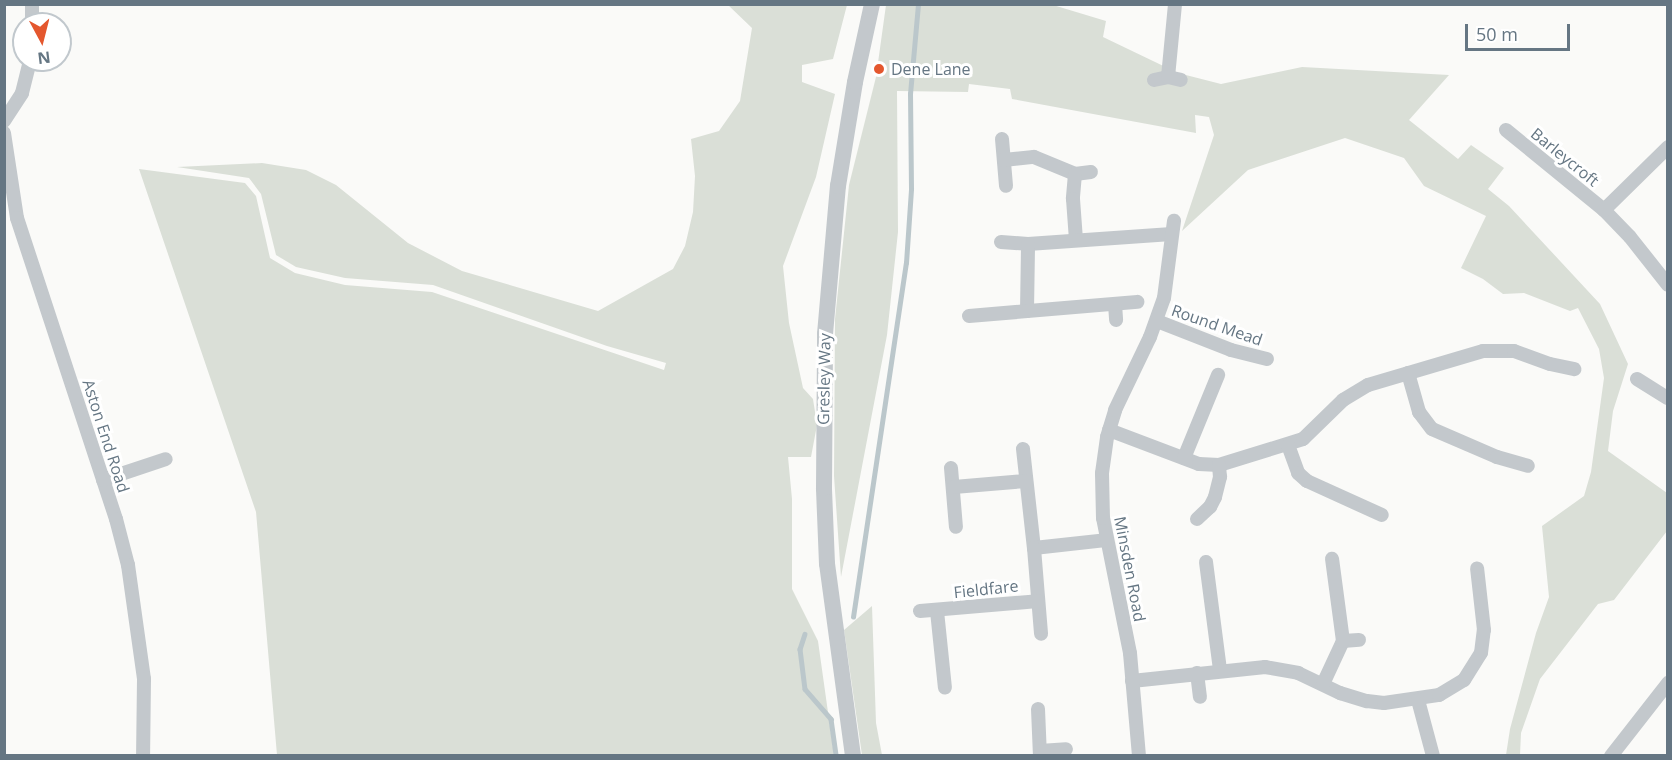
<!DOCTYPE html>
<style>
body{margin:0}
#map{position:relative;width:1672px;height:760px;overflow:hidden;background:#fafaf8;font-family:"Open Sans",sans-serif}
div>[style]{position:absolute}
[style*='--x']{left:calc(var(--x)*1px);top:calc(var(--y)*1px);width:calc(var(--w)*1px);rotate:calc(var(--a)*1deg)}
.green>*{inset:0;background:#dadfd7}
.stream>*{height:4.5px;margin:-2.25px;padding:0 2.25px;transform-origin:2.25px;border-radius:2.25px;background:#bbc7cb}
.minor>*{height:14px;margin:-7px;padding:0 7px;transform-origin:7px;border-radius:7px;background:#c3c8cc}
.tertiary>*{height:16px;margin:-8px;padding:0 8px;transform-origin:8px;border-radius:8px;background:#c3c8cc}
.dots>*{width:16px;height:16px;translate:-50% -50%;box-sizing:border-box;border:3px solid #fff;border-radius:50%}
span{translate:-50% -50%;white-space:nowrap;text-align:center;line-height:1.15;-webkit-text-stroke:6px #fff;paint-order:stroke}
.poi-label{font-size:16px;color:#657683}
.left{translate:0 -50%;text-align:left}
.street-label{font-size:16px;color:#657683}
.frame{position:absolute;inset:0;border:6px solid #657683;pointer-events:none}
.north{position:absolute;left:12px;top:12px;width:60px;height:60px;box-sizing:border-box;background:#fff;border:2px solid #c1c8cd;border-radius:50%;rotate:173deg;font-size:16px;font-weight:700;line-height:24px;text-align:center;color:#657683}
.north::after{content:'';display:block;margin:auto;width:21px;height:27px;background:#e4572e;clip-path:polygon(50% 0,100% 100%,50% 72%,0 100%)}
.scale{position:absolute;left:1465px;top:24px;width:105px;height:27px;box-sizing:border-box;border:3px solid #657683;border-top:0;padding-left:8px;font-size:18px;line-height:21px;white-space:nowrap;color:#657683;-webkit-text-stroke:4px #fff;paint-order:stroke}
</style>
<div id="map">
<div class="green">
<div style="clip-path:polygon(728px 5px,847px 5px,833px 59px,802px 65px,802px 82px,835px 94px,816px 177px,783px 266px,789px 323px,803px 388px,813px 399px,817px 425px,811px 457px,788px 457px,792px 499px,792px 589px,818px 641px,834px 755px,277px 755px,256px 512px,139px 169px,245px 183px,256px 196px,270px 258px,295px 273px,345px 285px,432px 292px,664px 370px,666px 363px,607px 346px,433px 285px,345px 278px,296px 267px,276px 255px,261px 194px,249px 178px,177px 167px,262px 163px,306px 170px,336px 185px,408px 243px,462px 271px,598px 311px,673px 269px,685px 246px,693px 212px,695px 176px,691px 139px,719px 131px,740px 101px,752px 28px)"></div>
<div style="clip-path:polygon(886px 5px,1053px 5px,1106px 21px,1103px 37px,1178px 73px,1221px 84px,1302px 67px,1449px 75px,1409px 120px,1458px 159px,1471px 145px,1504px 168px,1488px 189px,1509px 206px,1600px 304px,1628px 364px,1613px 411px,1608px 451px,1667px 493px,1667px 531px,1614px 600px,1598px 604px,1540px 679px,1521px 733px,1520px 755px,1506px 755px,1510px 729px,1536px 633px,1549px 597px,1542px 526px,1584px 496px,1591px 472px,1604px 378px,1599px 349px,1578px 308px,1570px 311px,1524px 293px,1503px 294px,1483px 279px,1461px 268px,1486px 216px,1424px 186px,1404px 158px,1345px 138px,1248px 170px,1182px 231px,1214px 135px,1209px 117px,1195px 115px,1196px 133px,1012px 99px,1010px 89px,969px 84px,968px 92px,897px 91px,898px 232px,887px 335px,841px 577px,834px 476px,835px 319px,849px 185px,876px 77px)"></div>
<div style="clip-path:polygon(872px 606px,876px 723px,882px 755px,862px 755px,844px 630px)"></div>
</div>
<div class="stream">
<div style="--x:853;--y:617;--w:358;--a:-81.5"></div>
<div style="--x:906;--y:263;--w:74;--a:-86.1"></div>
<div style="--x:911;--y:189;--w:95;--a:-90.6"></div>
<div style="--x:910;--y:94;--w:90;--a:-84.9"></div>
<div style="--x:805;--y:634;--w:16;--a:108"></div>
<div style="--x:800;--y:649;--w:40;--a:82.9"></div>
<div style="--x:805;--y:689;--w:40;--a:49"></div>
<div style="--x:831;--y:719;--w:37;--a:82"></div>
</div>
<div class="minor">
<div style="--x:32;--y:24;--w:20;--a:-90"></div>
<div style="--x:1168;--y:77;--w:73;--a:-84.5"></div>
<div style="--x:1154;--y:80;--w:14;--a:-12"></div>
<div style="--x:1168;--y:77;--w:13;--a:13"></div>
<div style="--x:4;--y:121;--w:33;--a:-57"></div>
<div style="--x:22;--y:93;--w:34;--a:-76"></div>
<div style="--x:1506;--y:130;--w:127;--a:39.2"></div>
<div style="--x:1604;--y:210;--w:37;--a:46"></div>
<div style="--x:1630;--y:237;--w:61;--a:51.6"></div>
<div style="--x:4;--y:133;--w:86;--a:81.3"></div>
<div style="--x:17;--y:218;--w:317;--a:71.8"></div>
<div style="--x:116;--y:519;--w:48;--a:75.4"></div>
<div style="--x:128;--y:565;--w:115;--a:82"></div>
<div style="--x:144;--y:679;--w:77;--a:90.7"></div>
<div style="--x:1002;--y:139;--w:47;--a:85.1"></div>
<div style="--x:1004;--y:160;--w:30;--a:-6"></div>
<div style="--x:1034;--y:157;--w:44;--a:22.5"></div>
<div style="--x:1075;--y:174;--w:16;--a:-7"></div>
<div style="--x:1075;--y:174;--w:25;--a:95"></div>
<div style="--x:1073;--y:199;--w:41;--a:85.8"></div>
<div style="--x:1604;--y:210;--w:90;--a:-44.5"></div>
<div style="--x:1001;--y:242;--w:27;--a:4"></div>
<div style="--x:1028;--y:244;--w:144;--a:-4"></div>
<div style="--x:1115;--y:304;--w:16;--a:86"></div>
<div style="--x:1027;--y:311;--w:67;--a:-89.1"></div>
<div style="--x:969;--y:316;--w:169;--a:-4.8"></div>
<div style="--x:1157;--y:321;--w:79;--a:21.4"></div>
<div style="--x:1231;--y:350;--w:37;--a:14"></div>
<div style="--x:1408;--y:373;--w:41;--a:74.2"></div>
<div style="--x:1419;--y:412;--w:21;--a:53"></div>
<div style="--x:1432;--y:429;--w:71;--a:23.3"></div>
<div style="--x:1497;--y:457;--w:32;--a:16"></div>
<div style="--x:1637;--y:379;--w:36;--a:32"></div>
<div style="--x:1109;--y:430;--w:96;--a:20.7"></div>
<div style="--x:1199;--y:464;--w:20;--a:3"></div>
<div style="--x:1219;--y:465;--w:88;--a:-17.2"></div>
<div style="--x:1303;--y:439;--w:56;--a:-44.3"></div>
<div style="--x:1343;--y:400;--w:29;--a:-31"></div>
<div style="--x:1368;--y:385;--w:120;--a:-16.5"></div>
<div style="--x:1483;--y:351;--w:31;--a:0"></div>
<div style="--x:1514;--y:351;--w:38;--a:20"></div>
<div style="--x:1550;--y:364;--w:25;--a:12"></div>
<div style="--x:1288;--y:445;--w:30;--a:70"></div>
<div style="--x:1298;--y:473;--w:12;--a:42"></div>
<div style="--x:1307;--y:481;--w:82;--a:24.4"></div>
<div style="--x:1023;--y:449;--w:100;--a:83.7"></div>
<div style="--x:1034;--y:548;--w:72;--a:-6.3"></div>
<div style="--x:1184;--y:458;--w:90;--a:-67.7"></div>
<div style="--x:951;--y:468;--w:59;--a:85.2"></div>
<div style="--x:103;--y:480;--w:66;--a:-18.4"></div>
<div style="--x:954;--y:487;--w:72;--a:-4.8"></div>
<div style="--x:1197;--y:519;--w:18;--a:-43"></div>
<div style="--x:1210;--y:507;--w:11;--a:-63"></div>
<div style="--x:1215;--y:497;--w:21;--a:-76"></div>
<div style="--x:1220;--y:477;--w:12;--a:-95"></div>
<div style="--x:1034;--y:548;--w:86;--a:85.3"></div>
<div style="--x:1206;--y:562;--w:109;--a:82.6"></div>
<div style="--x:920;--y:611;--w:118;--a:-4.8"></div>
<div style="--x:937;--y:611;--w:77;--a:84.1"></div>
<div style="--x:1343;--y:641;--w:16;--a:-4"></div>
<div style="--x:1197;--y:673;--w:24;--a:83"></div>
<div style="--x:1132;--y:681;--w:134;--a:-6"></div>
<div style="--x:1265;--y:667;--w:34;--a:10"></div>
<div style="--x:1298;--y:673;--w:47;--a:25.5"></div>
<div style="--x:1340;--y:693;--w:28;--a:17"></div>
<div style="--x:1367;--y:701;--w:17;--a:7"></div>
<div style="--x:1384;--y:703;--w:56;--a:-8.3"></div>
<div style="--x:1439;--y:695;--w:29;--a:-31"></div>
<div style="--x:1464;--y:680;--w:32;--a:-58"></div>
<div style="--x:1481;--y:653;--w:23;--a:-83"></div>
<div style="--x:1484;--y:630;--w:62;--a:-96.4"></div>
<div style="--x:1323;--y:684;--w:47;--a:-65.1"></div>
<div style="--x:1343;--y:641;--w:83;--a:-97.6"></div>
<div style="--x:1418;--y:700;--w:58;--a:75"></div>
<div style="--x:1038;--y:709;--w:47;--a:87.6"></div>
<div style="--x:1040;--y:751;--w:26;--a:-4"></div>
<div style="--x:1139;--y:756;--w:103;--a:-95"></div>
<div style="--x:1130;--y:653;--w:138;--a:-101.3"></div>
<div style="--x:1103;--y:518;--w:45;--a:-91.3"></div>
<div style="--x:1102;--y:473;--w:36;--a:-82"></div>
<div style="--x:1107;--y:437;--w:28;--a:-73"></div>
<div style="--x:1115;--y:410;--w:81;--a:-64.4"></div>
<div style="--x:1150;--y:337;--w:41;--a:-70.3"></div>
<div style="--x:1164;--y:298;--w:78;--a:-82.6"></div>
<div style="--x:1611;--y:756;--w:93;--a:-52"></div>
</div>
<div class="tertiary">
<div style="--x:853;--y:756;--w:194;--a:-97.7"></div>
<div style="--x:827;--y:564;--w:76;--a:-92.3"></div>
<div style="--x:824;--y:488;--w:154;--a:-89.6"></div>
<div style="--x:825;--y:334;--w:149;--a:-85"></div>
<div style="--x:838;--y:186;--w:105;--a:-80.7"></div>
<div style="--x:855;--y:82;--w:80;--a:-77.7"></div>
</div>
<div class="dots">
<div style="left:879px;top:69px;background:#e4572e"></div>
</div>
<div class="poi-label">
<span class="left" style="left:891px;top:69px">Dene Lane</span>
</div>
<div class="street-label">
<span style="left:1565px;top:157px;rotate:39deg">Barleycroft</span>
<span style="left:1217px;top:325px;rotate:19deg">Round Mead</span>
<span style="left:824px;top:379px;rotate:-89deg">Gresley Way</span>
<span style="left:106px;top:436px;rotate:72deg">Aston End Road</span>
<span style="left:1130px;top:569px;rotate:79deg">Minsden Road</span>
<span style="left:986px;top:589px;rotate:-6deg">Fieldfare</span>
</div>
<div class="frame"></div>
<div class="north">N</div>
<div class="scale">50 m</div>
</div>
